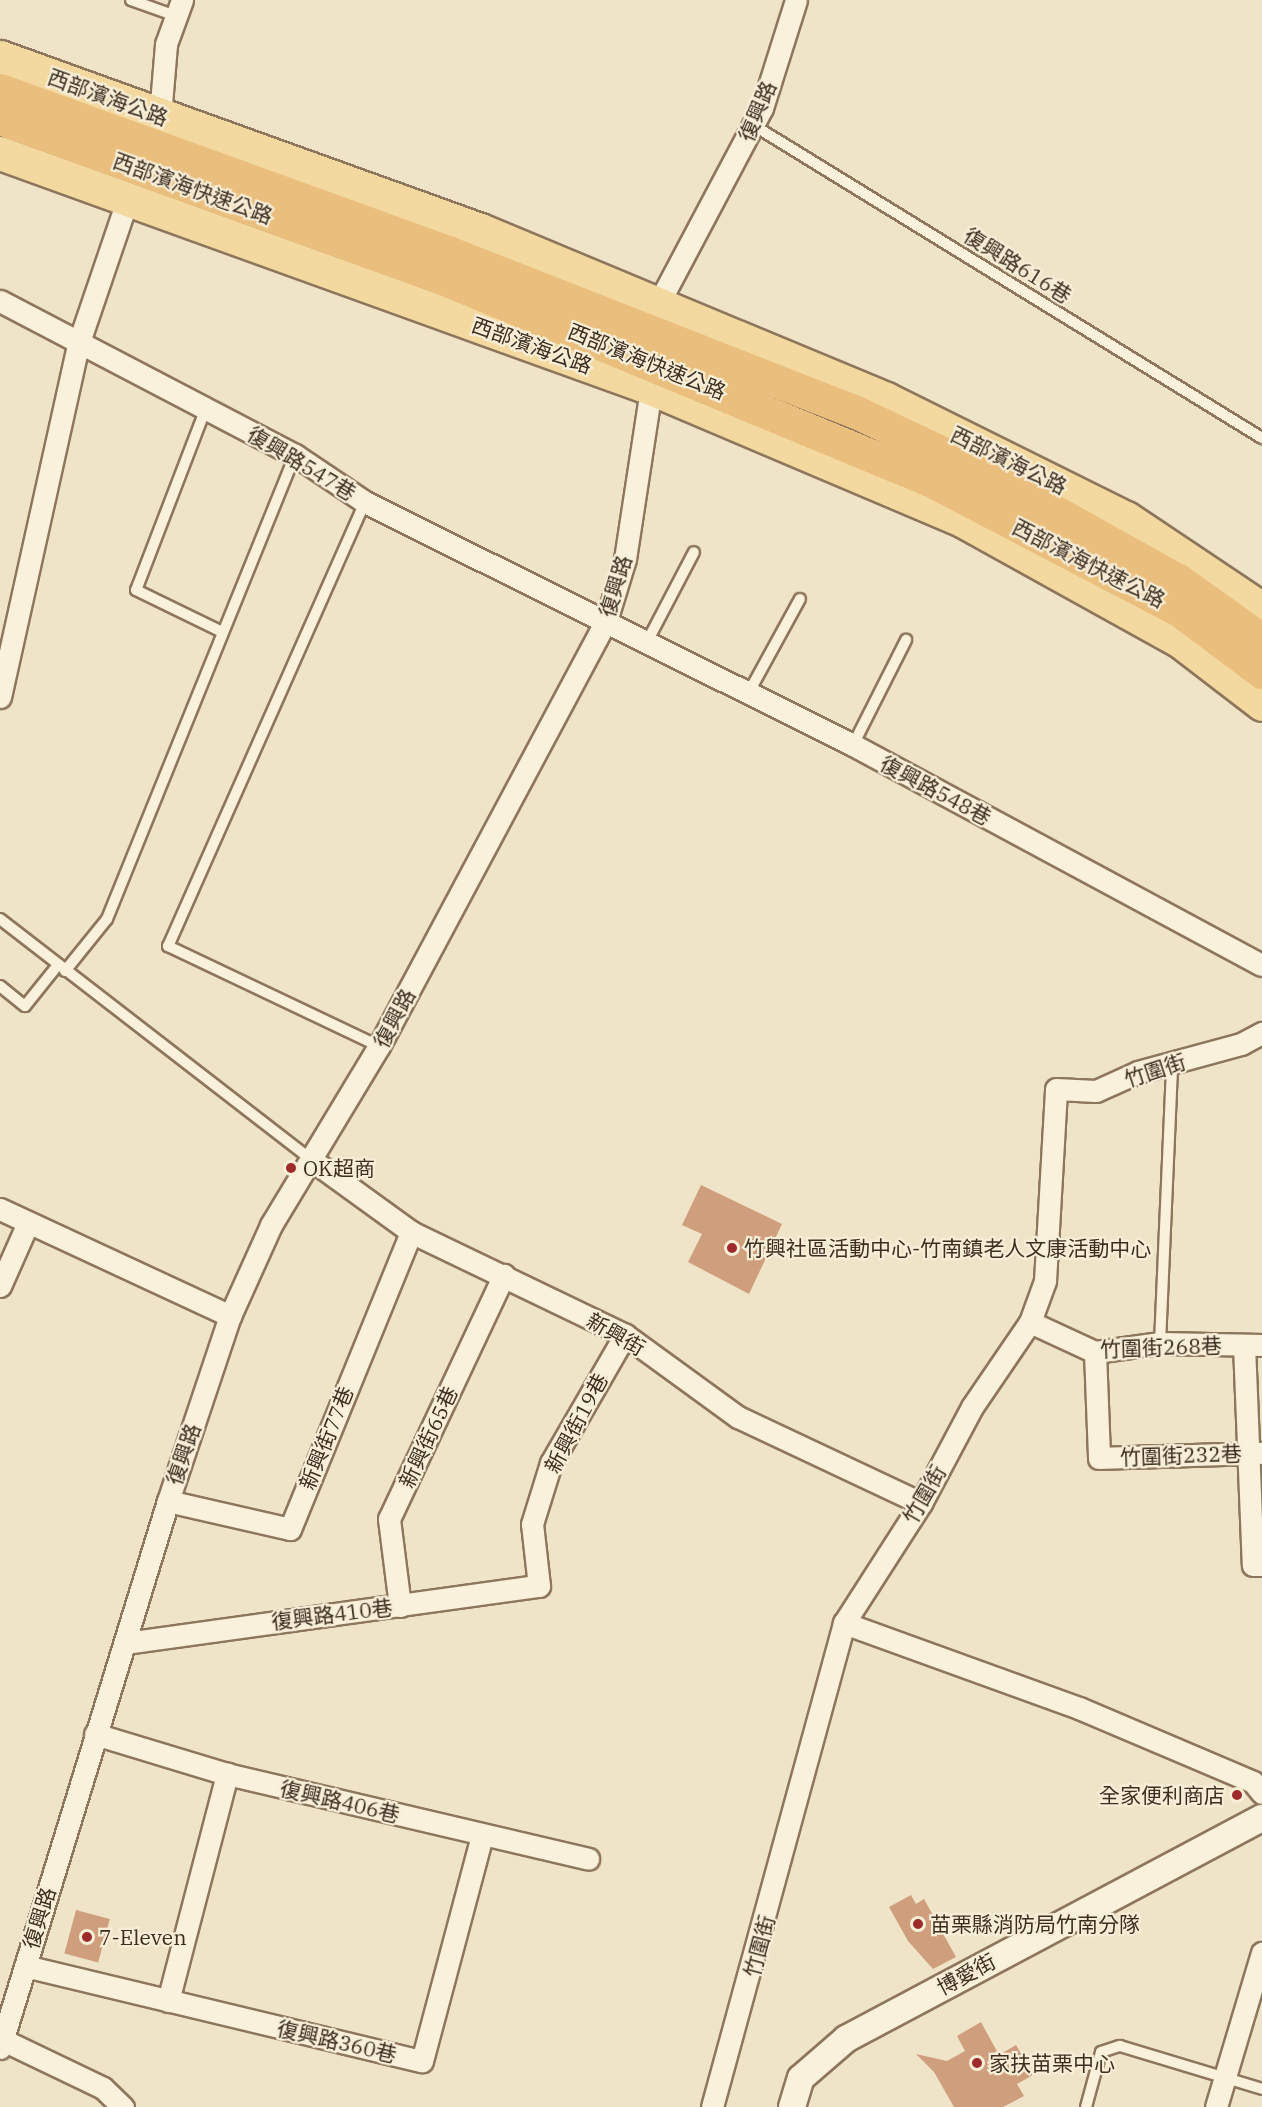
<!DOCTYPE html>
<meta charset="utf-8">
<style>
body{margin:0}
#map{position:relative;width:1262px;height:2107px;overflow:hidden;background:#f0e4c8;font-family:"IBM Plex Serif","Noto Sans TC",serif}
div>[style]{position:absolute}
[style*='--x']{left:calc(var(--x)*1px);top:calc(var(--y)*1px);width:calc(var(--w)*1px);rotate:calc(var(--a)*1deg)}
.building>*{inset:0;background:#cf9f7d;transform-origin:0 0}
.roads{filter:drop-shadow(2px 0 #8d765c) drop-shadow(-2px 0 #8d765c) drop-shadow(0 2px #8d765c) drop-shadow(0 -2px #8d765c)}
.service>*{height:10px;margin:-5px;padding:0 5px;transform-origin:5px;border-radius:5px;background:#faf1dc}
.minor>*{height:21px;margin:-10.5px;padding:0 10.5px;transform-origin:10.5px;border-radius:10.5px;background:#faf1dc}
.tertiary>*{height:26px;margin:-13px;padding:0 13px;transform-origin:13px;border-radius:13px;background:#faf1dc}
.primary>*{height:33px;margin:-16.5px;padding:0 16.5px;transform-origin:16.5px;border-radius:16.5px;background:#f3d9a0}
.trunk>*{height:33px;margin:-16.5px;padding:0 16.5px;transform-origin:16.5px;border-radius:16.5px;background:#eabe7c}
.dots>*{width:16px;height:16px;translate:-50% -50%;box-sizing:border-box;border:3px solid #f7eed8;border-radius:50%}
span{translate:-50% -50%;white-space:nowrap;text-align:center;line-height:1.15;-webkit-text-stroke:4.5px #f7eed8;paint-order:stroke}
.street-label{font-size:21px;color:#3d2e20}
.poi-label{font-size:21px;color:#3d2e20}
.left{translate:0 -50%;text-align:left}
.right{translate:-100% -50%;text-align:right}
</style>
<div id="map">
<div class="building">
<div style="clip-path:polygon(701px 1185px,782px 1224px,749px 1294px,688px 1262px,702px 1234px,682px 1225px)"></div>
<div style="clip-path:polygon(911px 1895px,916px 1904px,924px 1899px,956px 1957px,933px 1969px,908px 1941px,889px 1907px)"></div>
<div style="left:76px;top:1910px;width:35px;height:45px;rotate:15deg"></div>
<div style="clip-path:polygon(981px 2022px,999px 2055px,1016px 2045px,1033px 2075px,1017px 2084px,1024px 2096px,1003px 2107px,954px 2107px,934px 2072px,916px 2054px,947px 2061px,965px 2051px,957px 2036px)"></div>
</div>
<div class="roads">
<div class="service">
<div style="--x:131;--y:0;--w:48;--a:19.6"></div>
<div style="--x:753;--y:125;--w:598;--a:31.59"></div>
<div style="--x:206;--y:408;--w:195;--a:111"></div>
<div style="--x:136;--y:590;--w:96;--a:26"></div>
<div style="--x:365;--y:502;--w:486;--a:113.9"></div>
<div style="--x:168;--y:946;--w:233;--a:25.4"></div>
<div style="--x:648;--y:640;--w:99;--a:-62.4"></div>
<div style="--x:749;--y:692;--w:106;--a:-61.3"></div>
<div style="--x:853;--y:745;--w:118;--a:-63.2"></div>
<div style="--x:0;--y:919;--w:396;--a:37.7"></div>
<div style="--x:65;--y:971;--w:67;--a:-51.1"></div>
<div style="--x:107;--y:919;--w:501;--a:-67.94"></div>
<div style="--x:0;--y:986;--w:32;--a:39"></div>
<div style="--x:25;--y:1006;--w:53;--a:-51.2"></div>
<div style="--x:1160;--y:1343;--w:279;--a:-87.5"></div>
<div style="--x:1086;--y:2107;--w:57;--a:-74.7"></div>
<div style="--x:1101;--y:2052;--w:20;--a:-18"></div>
<div style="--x:1120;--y:2046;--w:148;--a:16.8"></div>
</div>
<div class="minor">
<div style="--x:160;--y:116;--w:72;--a:-85.2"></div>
<div style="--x:166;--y:44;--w:47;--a:-70"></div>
<div style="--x:0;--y:301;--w:333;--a:27.6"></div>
<div style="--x:295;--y:455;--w:84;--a:33.9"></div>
<div style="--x:365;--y:502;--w:545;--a:26.47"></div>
<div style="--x:853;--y:745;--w:464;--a:28.3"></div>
<div style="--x:667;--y:316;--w:25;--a:-95"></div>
<div style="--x:665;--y:291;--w:207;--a:-62.1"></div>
<div style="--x:762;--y:108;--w:113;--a:-72.5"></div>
<div style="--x:0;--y:697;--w:361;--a:-77.5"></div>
<div style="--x:78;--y:345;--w:152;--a:-71.2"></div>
<div style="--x:313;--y:1161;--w:121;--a:35.9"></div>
<div style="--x:411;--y:1232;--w:237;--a:25.7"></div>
<div style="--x:625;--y:1335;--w:140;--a:36"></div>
<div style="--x:738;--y:1417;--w:202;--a:25.2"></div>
<div style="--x:0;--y:1209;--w:254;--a:24.9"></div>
<div style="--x:0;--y:1286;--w:67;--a:-66.1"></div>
<div style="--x:1030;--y:1322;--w:72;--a:24.8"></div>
<div style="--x:1095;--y:1352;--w:66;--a:-7.9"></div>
<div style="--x:1160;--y:1343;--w:102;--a:1.1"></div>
<div style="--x:1244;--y:1345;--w:220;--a:87.7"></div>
<div style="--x:1253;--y:1565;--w:9;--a:0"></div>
<div style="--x:1095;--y:1352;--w:106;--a:87.8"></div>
<div style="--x:1099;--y:1458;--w:163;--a:-1.8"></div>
<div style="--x:168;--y:1501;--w:125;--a:12.9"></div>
<div style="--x:290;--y:1529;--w:321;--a:-67.8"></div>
<div style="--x:400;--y:1606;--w:88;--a:-97.2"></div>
<div style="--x:389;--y:1519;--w:270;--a:-64.8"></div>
<div style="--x:844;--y:1623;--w:250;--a:19.9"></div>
<div style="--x:1079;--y:1708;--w:189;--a:23"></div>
<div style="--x:1253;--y:1782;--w:14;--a:51"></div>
<div style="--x:126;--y:1643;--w:417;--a:-7.9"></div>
<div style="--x:539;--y:1586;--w:62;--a:-96.4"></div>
<div style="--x:532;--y:1524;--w:64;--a:-72.7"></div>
<div style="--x:551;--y:1463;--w:148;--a:-60"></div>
<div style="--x:95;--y:1734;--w:138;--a:16.9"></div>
<div style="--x:227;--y:1774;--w:371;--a:13.2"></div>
<div style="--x:25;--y:1966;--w:408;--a:13.5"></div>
<div style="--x:422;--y:2061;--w:234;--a:-75.1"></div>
<div style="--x:168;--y:2001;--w:235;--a:-75.4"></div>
<div style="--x:3;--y:2040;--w:111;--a:25.6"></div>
<div style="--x:103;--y:2088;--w:28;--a:44"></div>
<div style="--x:0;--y:2048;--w:572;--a:-72.93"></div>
<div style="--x:168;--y:1501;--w:195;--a:-71.5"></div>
<div style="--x:230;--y:1316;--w:100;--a:-65.7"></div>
<div style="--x:271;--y:1225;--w:209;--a:-58.9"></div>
<div style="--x:379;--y:1046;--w:482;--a:-61.9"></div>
<div style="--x:606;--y:621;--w:65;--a:-73"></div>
<div style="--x:625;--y:559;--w:185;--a:-81.3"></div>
<div style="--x:712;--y:2107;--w:502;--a:-74.74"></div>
<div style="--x:844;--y:1623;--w:143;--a:-57.3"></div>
<div style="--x:921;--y:1503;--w:109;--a:-62"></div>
<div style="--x:972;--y:1407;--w:103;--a:-55.7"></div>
<div style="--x:1030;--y:1322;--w:44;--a:-69.9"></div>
<div style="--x:1045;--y:1281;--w:192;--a:-86.7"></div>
<div style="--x:1056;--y:1089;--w:40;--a:2.9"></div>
<div style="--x:1096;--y:1091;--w:46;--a:-24.3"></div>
<div style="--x:1138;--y:1072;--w:107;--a:-15.2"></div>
<div style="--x:1241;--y:1044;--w:24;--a:-28"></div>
<div style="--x:1216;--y:2107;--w:161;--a:-73.4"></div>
</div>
<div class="tertiary">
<div style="--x:792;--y:2107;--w:30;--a:-73"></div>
<div style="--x:801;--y:2078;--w:60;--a:-40.9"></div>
<div style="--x:846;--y:2039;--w:471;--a:-28"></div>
</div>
<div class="primary">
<div style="--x:0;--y:57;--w:510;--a:19.82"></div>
<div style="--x:480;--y:230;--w:440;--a:22.6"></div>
<div style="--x:886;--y:399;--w:268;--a:26.4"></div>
<div style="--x:1126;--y:518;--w:164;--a:33.8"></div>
<div style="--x:0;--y:153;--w:692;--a:19.85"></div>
<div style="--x:651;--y:388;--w:338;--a:23"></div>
<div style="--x:962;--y:520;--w:249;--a:29"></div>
<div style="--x:1180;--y:641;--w:103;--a:37.5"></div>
</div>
<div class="trunk">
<div style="--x:0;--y:90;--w:479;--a:19.9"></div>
<div style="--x:450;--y:253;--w:434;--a:21.4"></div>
<div style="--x:854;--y:411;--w:149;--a:25.4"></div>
<div style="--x:989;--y:475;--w:216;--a:29.1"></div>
<div style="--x:1178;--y:580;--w:103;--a:35.5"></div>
<div style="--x:0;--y:118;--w:475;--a:19.9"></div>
<div style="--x:447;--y:280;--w:525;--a:22.51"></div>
<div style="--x:932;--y:481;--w:279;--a:27.6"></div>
<div style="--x:1179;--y:610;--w:104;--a:36.8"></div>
</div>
</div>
<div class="dots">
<div style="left:291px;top:1168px;background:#9e2a2b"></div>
<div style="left:732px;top:1248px;background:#9e2a2b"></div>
<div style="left:1237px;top:1795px;background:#9e2a2b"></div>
<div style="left:918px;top:1924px;background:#9e2a2b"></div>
<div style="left:87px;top:1937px;background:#9e2a2b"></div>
<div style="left:977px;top:2063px;background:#9e2a2b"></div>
</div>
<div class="street-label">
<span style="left:108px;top:97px;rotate:20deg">西部濱海公路</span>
<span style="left:757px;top:111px;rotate:-67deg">復興路</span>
<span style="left:193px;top:188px;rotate:20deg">西部濱海快速公路</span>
<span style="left:1018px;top:265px;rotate:32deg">復興路616巷</span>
<span style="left:532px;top:345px;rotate:20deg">西部濱海公路</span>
<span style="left:647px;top:361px;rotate:22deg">西部濱海快速公路</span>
<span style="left:1009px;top:460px;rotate:26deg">西部濱海公路</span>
<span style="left:302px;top:463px;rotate:31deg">復興路547巷</span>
<span style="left:1089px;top:563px;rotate:27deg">西部濱海快速公路</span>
<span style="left:615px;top:586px;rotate:-73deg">復興路</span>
<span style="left:936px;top:790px;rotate:28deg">復興路548巷</span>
<span style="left:394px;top:1018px;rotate:-62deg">復興路</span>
<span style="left:1155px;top:1070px;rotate:-18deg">竹圍街</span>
<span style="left:616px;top:1334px;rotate:30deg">新興街</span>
<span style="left:1161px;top:1347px;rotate:-2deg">竹圍街268巷</span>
<span style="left:576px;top:1423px;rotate:-62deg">新興街19巷</span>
<span style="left:428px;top:1437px;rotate:-65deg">新興街65巷</span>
<span style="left:326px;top:1438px;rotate:-68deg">新興街77巷</span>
<span style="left:183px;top:1454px;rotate:-71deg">復興路</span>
<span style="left:1181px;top:1455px;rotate:-2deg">竹圍街232巷</span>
<span style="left:924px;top:1494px;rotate:-60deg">竹圍街</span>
<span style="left:332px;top:1614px;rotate:-7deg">復興路410巷</span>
<span style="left:340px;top:1801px;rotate:13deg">復興路406巷</span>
<span style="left:39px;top:1918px;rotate:-73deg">復興路</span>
<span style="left:759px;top:1946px;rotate:-75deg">竹圍街</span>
<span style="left:966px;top:1974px;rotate:-28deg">博愛街</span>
<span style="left:337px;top:2041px;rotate:13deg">復興路360巷</span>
</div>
<div class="poi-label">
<span class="left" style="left:303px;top:1168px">OK超商</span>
<span class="left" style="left:744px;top:1248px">竹興社區活動中心-竹南鎮老人文康活動中心</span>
<span class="right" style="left:1225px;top:1795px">全家便利商店</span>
<span class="left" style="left:930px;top:1924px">苗栗縣消防局竹南分隊</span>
<span class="left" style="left:99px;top:1937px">7-Eleven</span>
<span class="left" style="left:989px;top:2063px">家扶苗栗中心</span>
</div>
</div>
